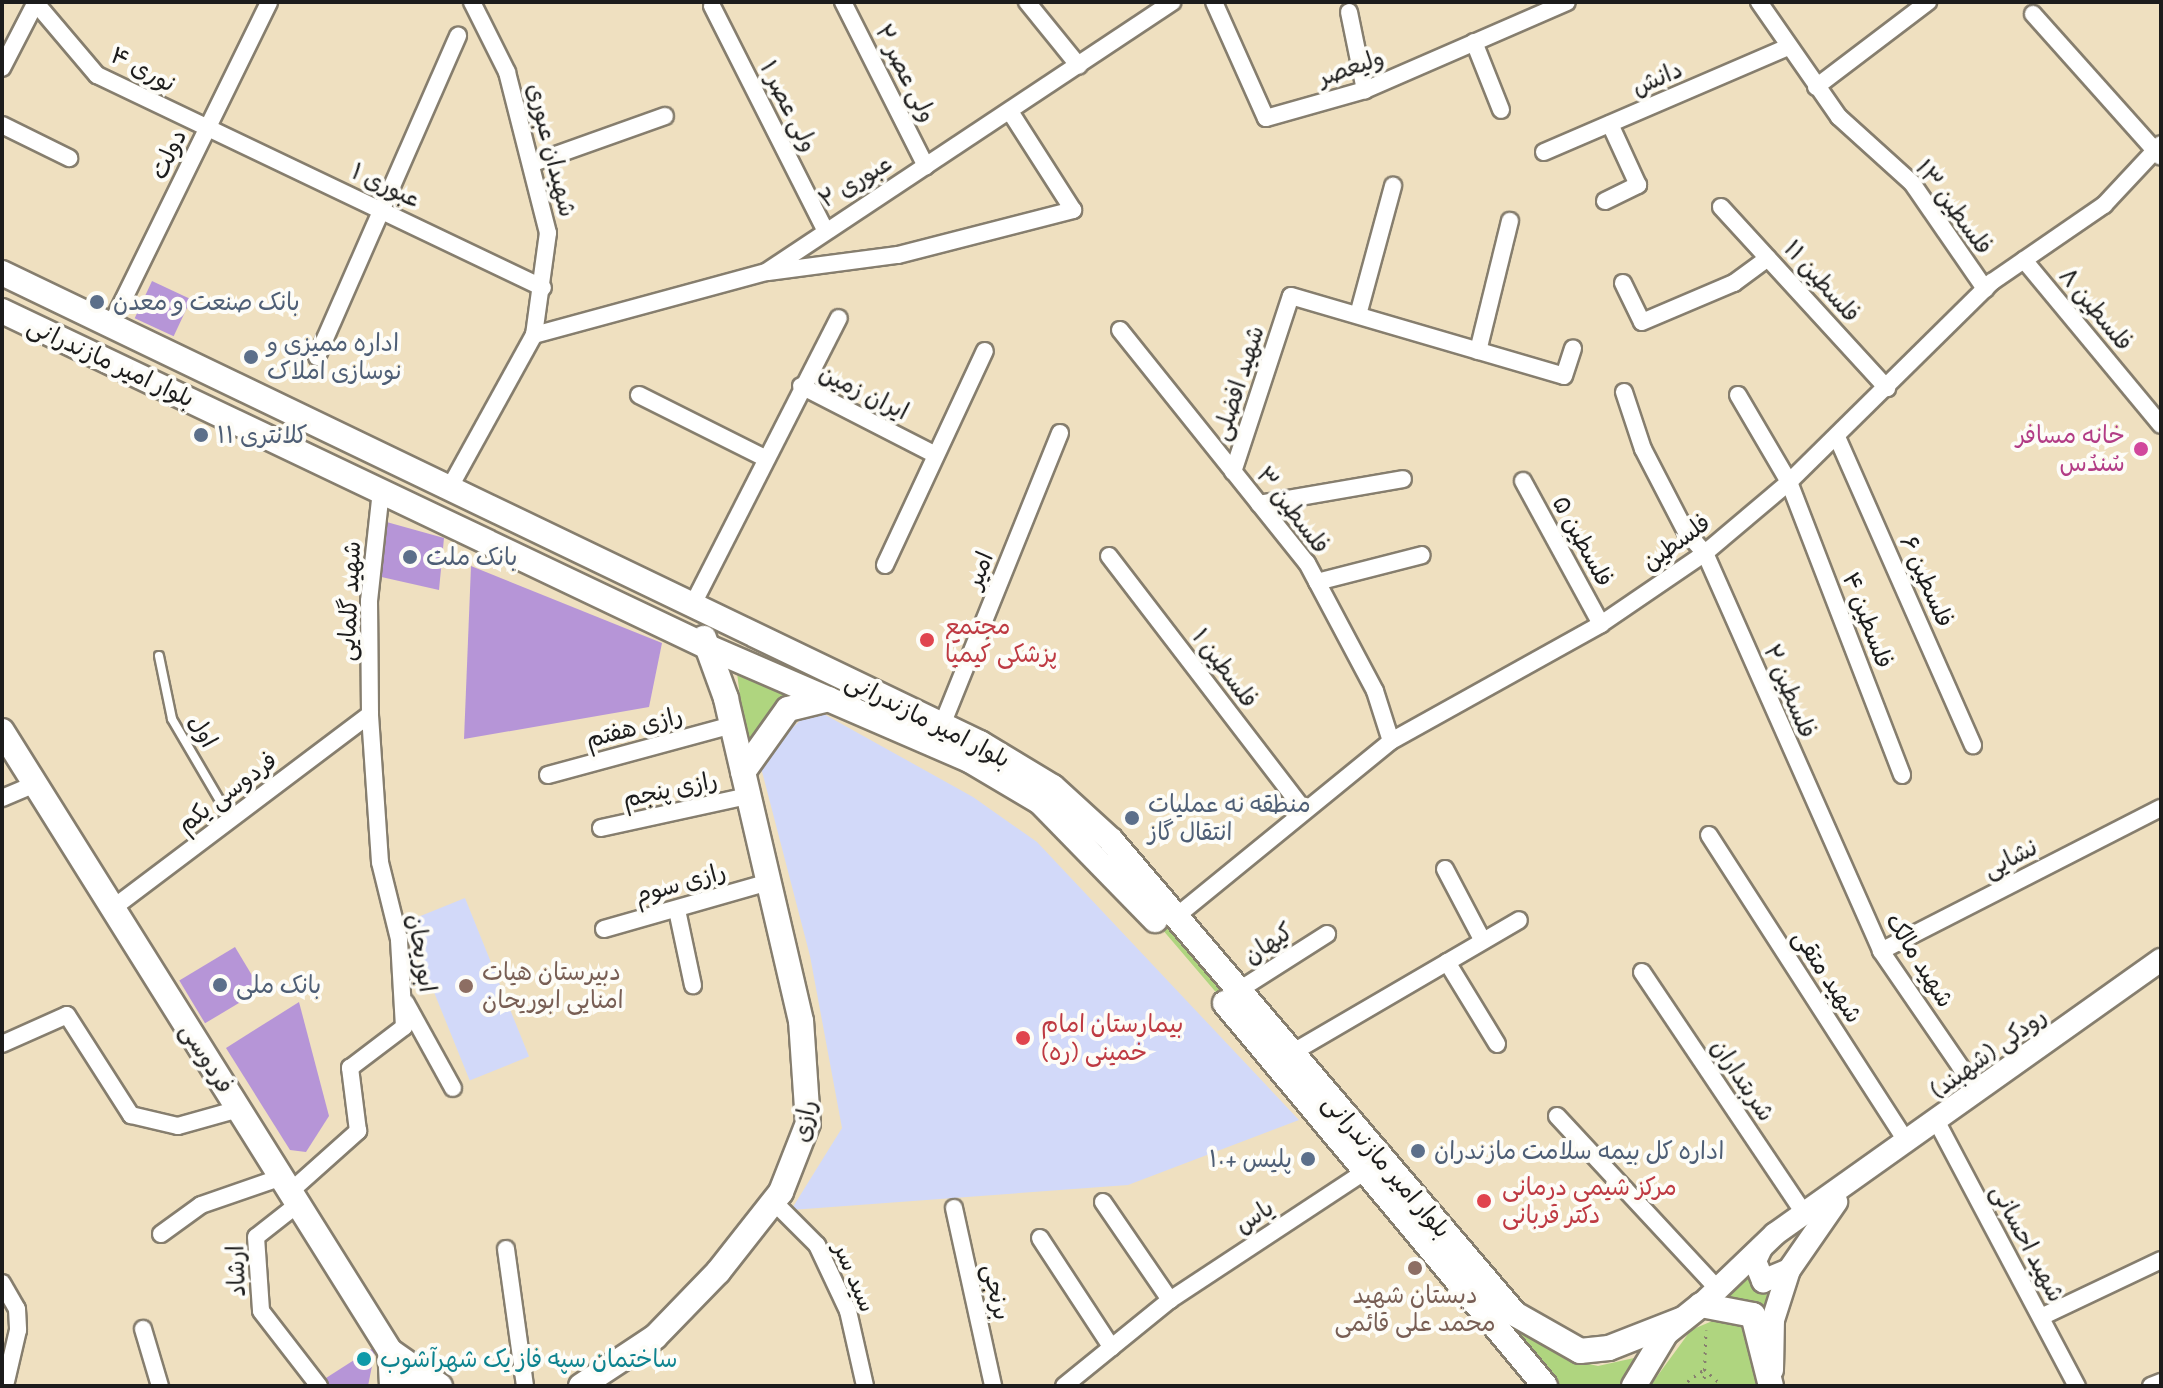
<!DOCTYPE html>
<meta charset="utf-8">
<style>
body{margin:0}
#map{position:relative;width:2163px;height:1388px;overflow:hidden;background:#efe0c0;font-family:"Patrick Hand","Playpen Sans Arabic",sans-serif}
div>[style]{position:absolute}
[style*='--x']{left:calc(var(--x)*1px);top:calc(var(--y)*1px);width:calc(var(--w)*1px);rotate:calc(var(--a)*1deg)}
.built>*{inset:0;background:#d2d9f9;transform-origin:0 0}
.green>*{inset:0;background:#afd57f}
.building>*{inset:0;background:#b695d7;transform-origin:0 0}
.path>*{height:3px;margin-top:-1.5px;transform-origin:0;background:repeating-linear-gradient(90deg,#867e6e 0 2px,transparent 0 8px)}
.roads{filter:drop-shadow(2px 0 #867e6e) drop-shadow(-2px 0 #867e6e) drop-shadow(0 2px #867e6e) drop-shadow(0 -2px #867e6e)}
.lane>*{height:8px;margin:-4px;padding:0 4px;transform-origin:4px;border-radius:4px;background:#fff}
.street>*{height:16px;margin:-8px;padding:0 8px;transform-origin:8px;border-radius:8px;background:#fff}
.secondary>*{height:22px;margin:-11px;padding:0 11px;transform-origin:11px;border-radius:11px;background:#fff}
.primary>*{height:24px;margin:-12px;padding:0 12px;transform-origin:12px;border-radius:12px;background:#fff}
.dots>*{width:22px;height:22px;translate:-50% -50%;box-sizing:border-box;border:4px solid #fdfcf7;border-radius:50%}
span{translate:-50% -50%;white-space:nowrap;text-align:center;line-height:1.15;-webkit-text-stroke:8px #fdfcf7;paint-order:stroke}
.street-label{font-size:24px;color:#1c1c1c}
.service-label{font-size:24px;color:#4e5e75}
.left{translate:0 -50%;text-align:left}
.right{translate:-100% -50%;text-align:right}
.hotel-label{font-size:24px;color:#b23c85}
.health-label{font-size:24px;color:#be3a42}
.education-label{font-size:24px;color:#785e54}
.culture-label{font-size:24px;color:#0d838f}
.frame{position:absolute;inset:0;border:4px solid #1c1c1c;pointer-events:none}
</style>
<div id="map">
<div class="built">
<div style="clip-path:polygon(813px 708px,973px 797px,1037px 842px,1299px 1120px,1128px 1185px,791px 1210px,842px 1128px,810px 956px,759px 760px)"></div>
<div style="left:465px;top:898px;width:171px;height:64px;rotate:68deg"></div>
</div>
<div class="green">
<div style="clip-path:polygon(736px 665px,803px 695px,766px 718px,747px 751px)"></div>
<div style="clip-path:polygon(826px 677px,1114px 851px,1506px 1315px,1576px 1361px,1598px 1366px,1634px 1358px,1621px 1386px,1552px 1386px,1080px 833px,823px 691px)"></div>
<div style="clip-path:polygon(1751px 1266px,1777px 1288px,1769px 1313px,1718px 1299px)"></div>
<div style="clip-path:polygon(1717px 1319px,1741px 1325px,1758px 1386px,1650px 1386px,1691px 1330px)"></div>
</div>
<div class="building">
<div style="left:152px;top:281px;width:43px;height:41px;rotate:25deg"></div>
<div style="clip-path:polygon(383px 521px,444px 538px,439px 590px,377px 576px)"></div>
<div style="clip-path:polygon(471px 566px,662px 643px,649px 707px,464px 739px)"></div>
<div style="left:235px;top:947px;width:50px;height:65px;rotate:59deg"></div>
<div style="clip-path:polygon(299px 1002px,329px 1116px,306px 1152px,290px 1150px,226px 1048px)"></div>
<div style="clip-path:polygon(376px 1346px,368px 1386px,327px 1386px,326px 1378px)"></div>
</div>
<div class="path">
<div style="--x:1681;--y:1386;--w:29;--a:-36"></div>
<div style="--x:1704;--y:1369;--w:25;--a:42"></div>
<div style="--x:1704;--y:1386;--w:56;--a:-88"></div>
</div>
<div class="roads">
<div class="lane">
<div style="--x:159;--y:656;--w:64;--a:78.3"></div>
<div style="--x:172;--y:719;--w:115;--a:59.6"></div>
</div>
<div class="street">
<div style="--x:35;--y:2;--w:96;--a:49.7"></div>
<div style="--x:97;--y:75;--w:494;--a:25.5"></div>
<div style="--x:843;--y:2;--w:184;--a:63.2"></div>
<div style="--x:1027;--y:2;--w:82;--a:50.9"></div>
<div style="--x:1214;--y:2;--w:127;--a:65.9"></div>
<div style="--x:1266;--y:118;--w:103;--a:-15.8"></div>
<div style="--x:1365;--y:90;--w:220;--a:-23.5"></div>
<div style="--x:1759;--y:2;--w:140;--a:55.2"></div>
<div style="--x:1839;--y:117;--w:98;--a:42.1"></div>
<div style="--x:1912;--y:183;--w:129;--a:55.4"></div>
<div style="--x:712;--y:6;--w:249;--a:63.2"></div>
<div style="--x:1349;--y:12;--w:80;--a:78.4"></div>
<div style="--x:2033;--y:14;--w:191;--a:48.2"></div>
<div style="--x:1474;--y:42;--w:73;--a:68.3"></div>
<div style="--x:2;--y:68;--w:74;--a:-62.7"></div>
<div style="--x:1816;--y:87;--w:141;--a:-37.2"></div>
<div style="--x:2;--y:125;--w:75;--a:26.2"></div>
<div style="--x:1544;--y:152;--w:266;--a:-23.3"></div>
<div style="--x:533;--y:163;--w:140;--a:-19.6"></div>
<div style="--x:1605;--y:201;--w:37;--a:-26"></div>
<div style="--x:1638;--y:185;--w:67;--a:-114.7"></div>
<div style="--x:1721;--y:207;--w:246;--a:47.5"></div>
<div style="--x:2024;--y:260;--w:214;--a:50.3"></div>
<div style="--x:768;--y:272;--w:131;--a:-7.5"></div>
<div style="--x:898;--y:255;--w:181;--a:-14.4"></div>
<div style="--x:1073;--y:210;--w:115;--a:-122.6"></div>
<div style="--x:1623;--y:283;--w:43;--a:64"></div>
<div style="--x:1642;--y:322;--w:100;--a:-23"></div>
<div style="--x:1734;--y:283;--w:42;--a:-36.3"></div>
<div style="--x:1358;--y:315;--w:134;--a:-74.8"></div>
<div style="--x:110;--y:327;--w:362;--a:-63.9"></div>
<div style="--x:1120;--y:330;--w:299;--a:51.3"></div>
<div style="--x:1307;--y:563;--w:145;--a:62"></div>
<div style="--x:1375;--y:691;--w:52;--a:72.3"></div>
<div style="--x:534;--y:335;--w:240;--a:-15.2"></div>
<div style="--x:766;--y:272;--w:488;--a:-33.6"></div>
<div style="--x:1478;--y:351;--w:134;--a:-76.2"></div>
<div style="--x:317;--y:357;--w:351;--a:-66.3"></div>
<div style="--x:801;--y:386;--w:149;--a:27.1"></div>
<div style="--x:1624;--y:392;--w:60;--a:71.6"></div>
<div style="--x:1643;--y:449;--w:93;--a:62.6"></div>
<div style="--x:1686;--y:532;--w:28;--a:48"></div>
<div style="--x:1705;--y:553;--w:435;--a:66.1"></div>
<div style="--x:1881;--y:951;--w:171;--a:55.5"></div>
<div style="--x:639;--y:395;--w:141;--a:26.6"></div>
<div style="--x:1738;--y:395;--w:101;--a:59.6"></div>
<div style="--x:1789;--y:482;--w:314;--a:68.9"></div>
<div style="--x:1837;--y:437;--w:337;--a:66.2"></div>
<div style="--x:1233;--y:472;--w:185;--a:-71.8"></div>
<div style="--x:1291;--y:296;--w:284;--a:16.3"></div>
<div style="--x:1564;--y:376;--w:29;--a:-72"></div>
<div style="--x:1523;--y:481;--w:163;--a:61.4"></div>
<div style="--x:450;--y:487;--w:174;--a:-61.1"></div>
<div style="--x:534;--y:335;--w:103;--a:-82.2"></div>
<div style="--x:548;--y:233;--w:166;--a:-104.3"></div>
<div style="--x:507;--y:72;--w:78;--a:-116.6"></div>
<div style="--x:1259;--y:504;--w:146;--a:-9.8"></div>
<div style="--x:1109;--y:556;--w:319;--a:52.5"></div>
<div style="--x:885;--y:565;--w:236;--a:-65"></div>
<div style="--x:1317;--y:582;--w:108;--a:-14.4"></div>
<div style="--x:692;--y:606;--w:323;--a:-63"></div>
<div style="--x:942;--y:725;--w:315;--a:-68"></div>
<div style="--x:548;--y:775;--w:191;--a:-15.2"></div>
<div style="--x:2;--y:798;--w:36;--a:-23"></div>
<div style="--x:601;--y:828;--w:150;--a:-12.3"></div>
<div style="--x:1709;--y:835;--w:365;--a:57.2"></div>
<div style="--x:1445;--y:869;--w:81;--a:62.2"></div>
<div style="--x:113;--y:908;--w:322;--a:-37"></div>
<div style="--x:677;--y:910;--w:77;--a:78"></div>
<div style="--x:1173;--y:919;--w:281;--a:-39.2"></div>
<div style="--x:1391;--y:741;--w:240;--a:-29.1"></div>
<div style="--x:1601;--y:624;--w:126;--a:-34.3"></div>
<div style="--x:1705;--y:553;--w:110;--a:-40.2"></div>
<div style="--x:1789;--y:482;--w:285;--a:-44.6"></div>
<div style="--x:1992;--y:282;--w:136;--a:-34.5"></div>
<div style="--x:2104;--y:205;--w:83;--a:-46.9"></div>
<div style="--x:604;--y:929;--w:172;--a:-15.9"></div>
<div style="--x:1881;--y:951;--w:314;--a:-27.1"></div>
<div style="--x:1447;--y:962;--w:96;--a:58.6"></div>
<div style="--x:1642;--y:972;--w:293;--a:56.1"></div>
<div style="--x:1236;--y:992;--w:108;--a:-32.5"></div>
<div style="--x:406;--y:1003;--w:97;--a:61.1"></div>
<div style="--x:2;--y:1044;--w:71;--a:-24"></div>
<div style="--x:67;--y:1015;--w:119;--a:57.4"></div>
<div style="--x:131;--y:1115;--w:48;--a:13.2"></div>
<div style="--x:178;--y:1126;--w:63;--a:-15.6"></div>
<div style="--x:1290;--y:1054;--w:265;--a:-30.3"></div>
<div style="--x:1557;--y:1116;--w:236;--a:47.1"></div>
<div style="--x:1937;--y:1122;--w:299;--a:62.1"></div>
<div style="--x:292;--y:1190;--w:89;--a:-41.8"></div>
<div style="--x:358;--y:1131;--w:64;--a:-97.2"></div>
<div style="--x:350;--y:1068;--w:68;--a:-37.2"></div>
<div style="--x:404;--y:1027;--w:88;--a:-93.3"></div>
<div style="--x:399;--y:939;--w:79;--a:-103.9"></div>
<div style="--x:380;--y:862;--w:148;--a:-93.9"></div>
<div style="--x:370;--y:714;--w:113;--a:-90.5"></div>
<div style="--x:369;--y:601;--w:112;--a:-83.8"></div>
<div style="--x:774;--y:1202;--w:61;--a:45"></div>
<div style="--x:817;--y:1245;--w:73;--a:64.8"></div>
<div style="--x:848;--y:1311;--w:77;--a:77.2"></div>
<div style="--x:1103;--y:1202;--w:119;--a:55.6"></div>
<div style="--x:298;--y:1204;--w:53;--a:141.8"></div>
<div style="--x:256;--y:1237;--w:74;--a:86.1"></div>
<div style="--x:261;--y:1311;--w:95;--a:52.3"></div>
<div style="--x:954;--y:1208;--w:182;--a:77.6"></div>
<div style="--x:161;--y:1234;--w:49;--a:-35.9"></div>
<div style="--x:201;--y:1205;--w:86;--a:-19.1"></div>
<div style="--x:1040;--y:1238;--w:131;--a:56.8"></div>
<div style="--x:506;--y:1249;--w:138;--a:82.1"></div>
<div style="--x:2;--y:1283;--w:30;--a:60"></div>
<div style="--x:17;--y:1309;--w:21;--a:87"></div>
<div style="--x:18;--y:1330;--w:57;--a:103.1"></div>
<div style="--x:2041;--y:1317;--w:133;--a:-25.4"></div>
<div style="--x:143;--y:1329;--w:59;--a:73.4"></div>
<div style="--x:1064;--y:1386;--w:136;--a:-39.1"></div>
<div style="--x:1170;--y:1300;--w:232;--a:-33.4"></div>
<div style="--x:2151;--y:1386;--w:11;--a:-22"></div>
</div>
<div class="secondary">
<div style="--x:1761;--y:1248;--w:14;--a:115"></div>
<div style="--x:1755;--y:1261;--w:22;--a:68"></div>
<div style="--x:1763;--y:1281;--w:28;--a:-23"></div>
<div style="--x:1701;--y:1305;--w:103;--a:-43.8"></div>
<div style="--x:1775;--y:1234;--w:473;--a:-35.4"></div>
<div style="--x:1772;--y:1370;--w:50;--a:-88.9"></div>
<div style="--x:1773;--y:1320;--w:52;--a:-72.3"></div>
<div style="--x:1789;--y:1270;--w:83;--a:-55.3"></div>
</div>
<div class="primary">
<div style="--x:2;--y:273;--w:1085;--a:25.67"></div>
<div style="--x:980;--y:743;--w:85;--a:31.1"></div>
<div style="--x:1053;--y:787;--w:79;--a:42.4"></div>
<div style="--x:1111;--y:840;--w:623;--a:49.56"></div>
<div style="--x:1515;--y:1314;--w:75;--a:29.6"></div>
<div style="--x:1580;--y:1351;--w:29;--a:-6"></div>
<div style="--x:1609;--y:1348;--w:79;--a:-21.4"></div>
<div style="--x:2;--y:311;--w:782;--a:25.45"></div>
<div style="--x:708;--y:647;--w:287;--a:23.4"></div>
<div style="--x:971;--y:761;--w:80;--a:30.7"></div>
<div style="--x:1040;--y:802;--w:165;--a:45.7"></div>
<div style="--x:2;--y:731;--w:773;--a:57.96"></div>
<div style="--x:743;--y:772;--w:77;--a:-54.5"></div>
<div style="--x:788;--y:709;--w:42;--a:-13.7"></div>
<div style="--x:1225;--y:1003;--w:499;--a:50.1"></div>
<div style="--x:392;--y:1386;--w:35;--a:-93"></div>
<div style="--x:390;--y:1351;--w:61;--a:35"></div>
<div style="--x:581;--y:1386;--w:89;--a:-33.5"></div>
<div style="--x:655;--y:1337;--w:91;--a:-45.9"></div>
<div style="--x:718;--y:1272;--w:102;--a:-51.8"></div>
<div style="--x:781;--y:1192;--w:74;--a:-68.6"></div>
<div style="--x:808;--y:1123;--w:102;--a:-93.9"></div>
<div style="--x:801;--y:1021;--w:332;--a:-103.1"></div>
<div style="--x:726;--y:698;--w:64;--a:-110.1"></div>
<div style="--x:1634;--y:1386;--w:62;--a:-58.9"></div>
<div style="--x:1666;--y:1333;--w:45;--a:-38.7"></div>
<div style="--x:1701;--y:1305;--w:53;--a:10.9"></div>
<div style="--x:1753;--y:1315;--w:73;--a:75.8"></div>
</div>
</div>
<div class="dots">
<div style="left:97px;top:302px;background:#5c6f8a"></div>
<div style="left:251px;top:357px;background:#5c6f8a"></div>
<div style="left:201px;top:435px;background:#5c6f8a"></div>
<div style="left:2141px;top:449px;background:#d1479c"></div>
<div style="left:410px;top:557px;background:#5c6f8a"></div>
<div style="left:927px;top:640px;background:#e0444e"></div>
<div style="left:1132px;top:818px;background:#5c6f8a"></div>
<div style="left:220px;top:985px;background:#5c6f8a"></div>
<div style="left:466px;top:986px;background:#8d6e63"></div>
<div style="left:1023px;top:1038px;background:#e0444e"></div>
<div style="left:1418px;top:1151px;background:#5c6f8a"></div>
<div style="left:1308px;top:1159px;background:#5c6f8a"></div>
<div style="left:1484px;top:1201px;background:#e0444e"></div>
<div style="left:1415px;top:1268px;background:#8d6e63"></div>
<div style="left:364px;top:1359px;background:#0f9aa8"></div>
</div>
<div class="street-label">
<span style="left:1351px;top:67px;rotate:-19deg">ولیعصر</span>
<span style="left:143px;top:69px;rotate:28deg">نوری ۴</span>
<span style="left:906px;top:73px;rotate:63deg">ولی عصر ۲</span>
<span style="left:1657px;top:78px;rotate:-23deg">دانش</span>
<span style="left:789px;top:106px;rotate:63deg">ولی عصر ۱</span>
<span style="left:552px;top:150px;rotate:76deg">شهیدان عبوری</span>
<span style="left:168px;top:154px;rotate:-64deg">دولت</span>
<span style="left:855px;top:181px;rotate:-31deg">عبوری ۲</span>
<span style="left:386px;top:185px;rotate:25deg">عبوری ۱</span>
<span style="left:1954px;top:207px;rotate:53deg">فلسطین ۱۳</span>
<span style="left:1822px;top:281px;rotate:48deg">فلسطین ۱۱</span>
<span style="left:2096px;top:309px;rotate:50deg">فلسطین ۸</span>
<span style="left:111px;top:362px;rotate:25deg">بلوار امیر مازندرانی</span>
<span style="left:1238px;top:383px;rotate:-72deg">شهید افضلی</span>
<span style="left:864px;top:392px;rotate:26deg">ایران زمین</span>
<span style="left:1293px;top:510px;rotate:52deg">فلسطین ۳</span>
<span style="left:1583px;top:541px;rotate:61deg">فلسطین ۵</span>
<span style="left:1676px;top:542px;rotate:-36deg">فلسطین</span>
<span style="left:979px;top:570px;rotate:-68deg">امیر</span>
<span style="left:1927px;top:581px;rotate:66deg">فلسطین ۶</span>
<span style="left:349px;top:601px;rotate:-87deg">شهید گلمایی</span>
<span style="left:1868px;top:620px;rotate:69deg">فلسطین ۴</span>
<span style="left:1225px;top:668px;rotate:53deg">فلسطین ۱</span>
<span style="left:1790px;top:691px;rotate:67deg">فلسطین ۲</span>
<span style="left:928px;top:720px;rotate:27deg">بلوار امیر مازندرانی</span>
<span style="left:634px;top:727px;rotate:-15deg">رازی هفتم</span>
<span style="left:203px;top:731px;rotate:60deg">اول</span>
<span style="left:670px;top:789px;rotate:-12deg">رازی پنجم</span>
<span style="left:227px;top:792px;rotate:-37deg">فردوسی یکم</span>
<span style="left:2010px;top:858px;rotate:-27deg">نشایی</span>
<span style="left:680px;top:883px;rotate:-16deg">رازی سوم</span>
<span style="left:1268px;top:943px;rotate:-33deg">کیهان</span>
<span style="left:422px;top:953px;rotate:81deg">ابوریحان</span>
<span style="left:1920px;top:960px;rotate:58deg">شهید مالک</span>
<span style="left:1828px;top:976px;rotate:57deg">شهید متقی</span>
<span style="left:1988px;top:1053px;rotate:-36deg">رودکی (شهبند)</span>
<span style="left:207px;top:1058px;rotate:58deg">فردوسی</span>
<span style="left:1743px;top:1080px;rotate:56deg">شربتداران</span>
<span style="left:804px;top:1121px;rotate:-79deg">رازی</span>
<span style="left:1387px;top:1166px;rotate:49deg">بلوار امیر مازندرانی</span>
<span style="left:1254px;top:1216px;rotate:-33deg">یاس</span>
<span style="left:2028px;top:1243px;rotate:62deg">شهید احسانی</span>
<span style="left:236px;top:1271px;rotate:-92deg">ارشاد</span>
<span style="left:855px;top:1277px;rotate:67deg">سید سر</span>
<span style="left:997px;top:1292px;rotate:78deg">برنجی</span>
</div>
<div class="service-label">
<span class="left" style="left:113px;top:302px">بانک صنعت و معدن</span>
<span class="left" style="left:267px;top:357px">اداره ممیزی و<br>نوسازی املاک</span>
<span class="left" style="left:217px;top:435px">کلانتری ۱۱</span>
<span class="left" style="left:426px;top:557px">بانک ملت</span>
<span class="left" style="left:1148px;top:818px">منطقه نه عملیات<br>انتقال گاز</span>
<span class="left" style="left:236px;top:985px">بانک ملی</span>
<span class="left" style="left:1434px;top:1151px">اداره کل بیمه سلامت مازندران</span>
<span class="right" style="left:1292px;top:1159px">پلیس +١٠</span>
</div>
<div class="hotel-label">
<span class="right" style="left:2125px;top:449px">خانه مسافر<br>سُندُس</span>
</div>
<div class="health-label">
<span class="left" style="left:945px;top:640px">مجتمع<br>پزشکی کیمیا</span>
<span class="left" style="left:1041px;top:1038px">بیمارستان امام<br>خمینی (ره)</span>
<span class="left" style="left:1502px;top:1201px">مرکز شیمی درمانی<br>دکتر قربانی</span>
</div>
<div class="education-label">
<span class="left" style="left:482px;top:986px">دبیرستان هیات<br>امنایی ابوریحان</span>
<span style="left:1415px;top:1309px">دبستان شهید<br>محمد علی قائمی</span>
</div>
<div class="culture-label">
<span class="left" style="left:380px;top:1359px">ساختمان سپه فاز یک شهرآشوب</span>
</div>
<div class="frame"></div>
</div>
